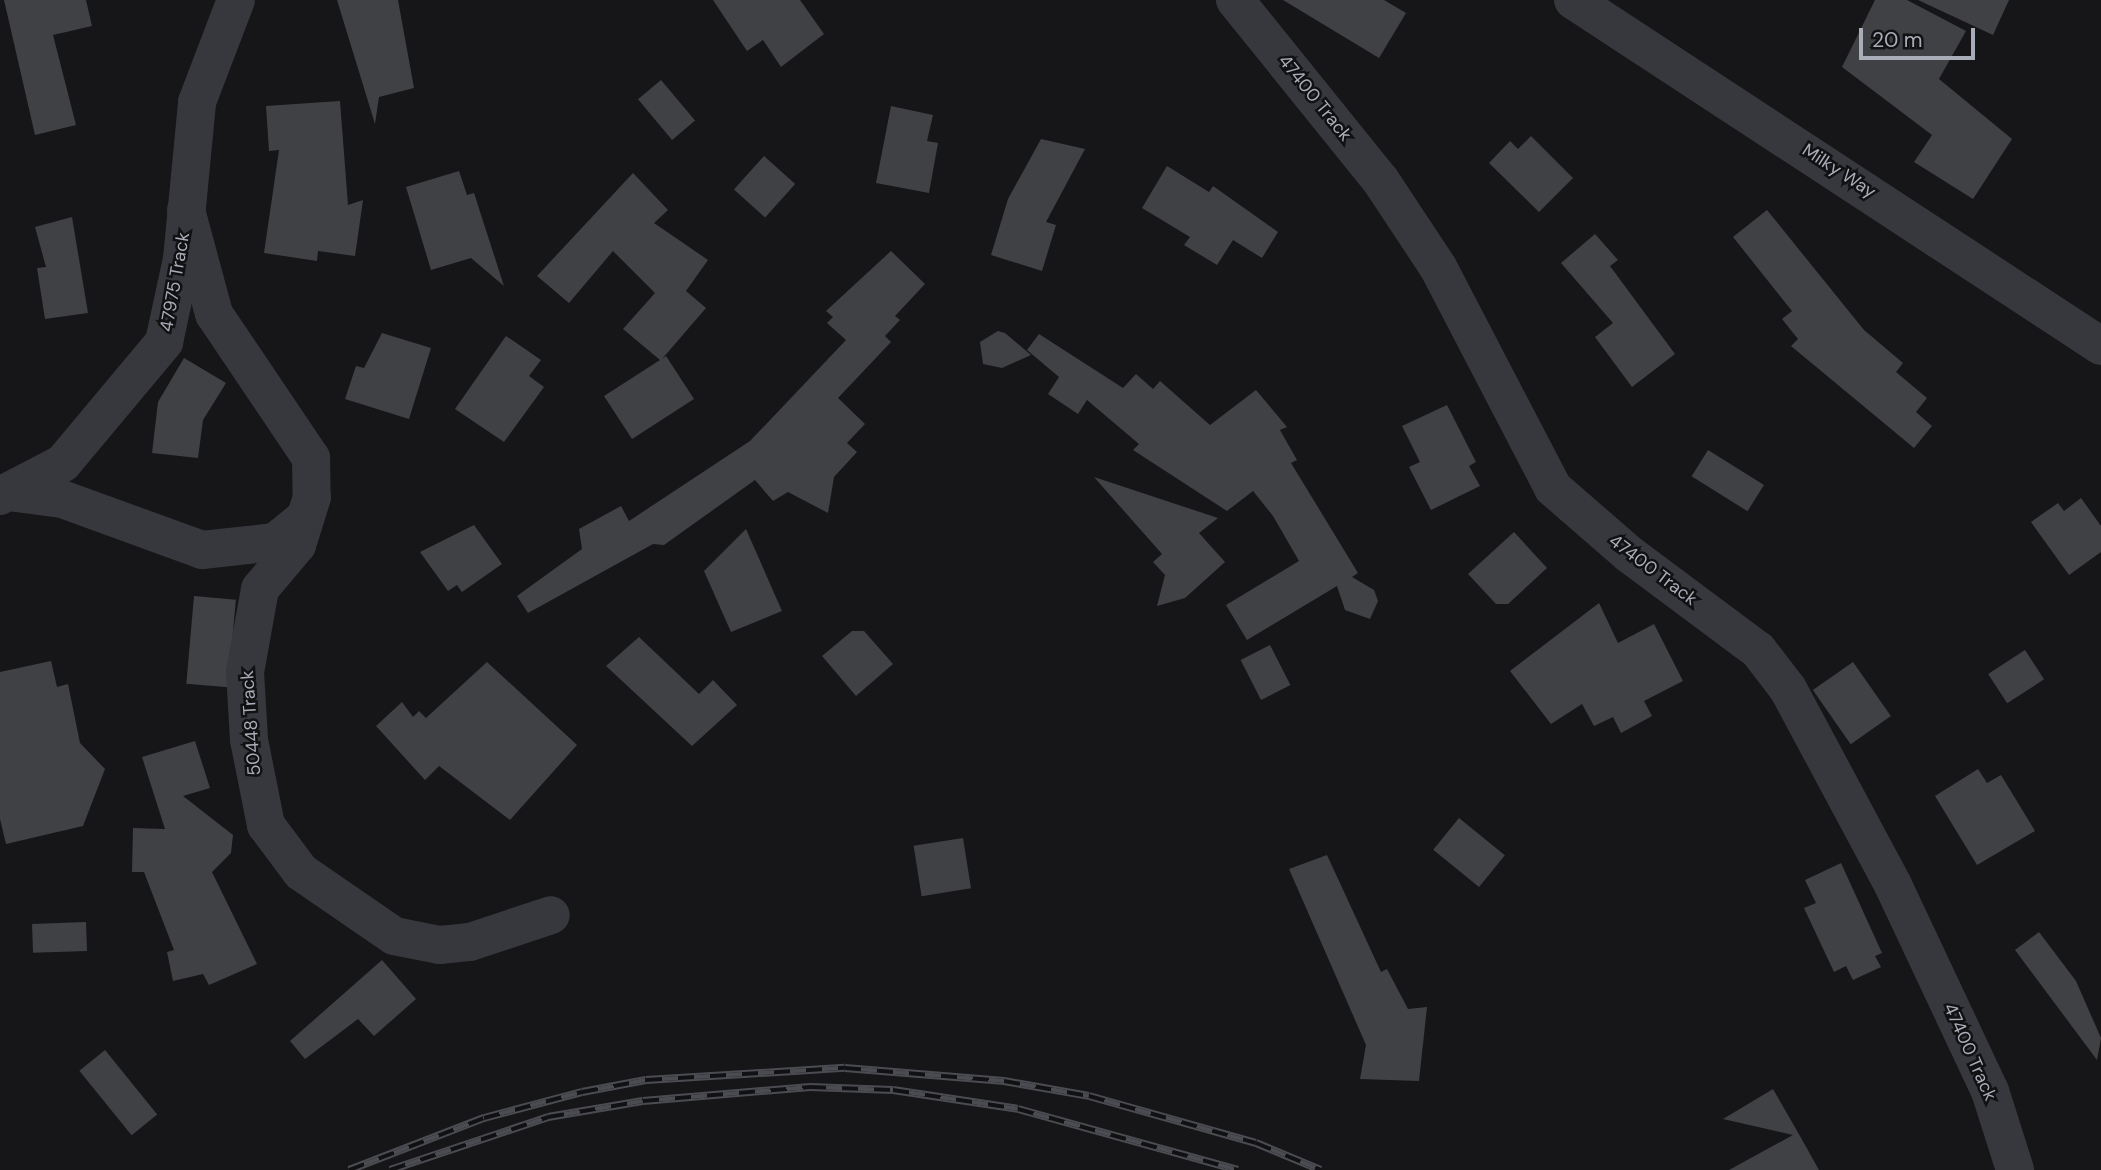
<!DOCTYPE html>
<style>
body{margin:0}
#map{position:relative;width:2101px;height:1170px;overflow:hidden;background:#161618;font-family:"DM Sans",sans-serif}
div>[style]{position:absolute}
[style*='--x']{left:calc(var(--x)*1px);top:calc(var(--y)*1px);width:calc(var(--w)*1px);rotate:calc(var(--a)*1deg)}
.building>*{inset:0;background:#404145;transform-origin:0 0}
.minor>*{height:38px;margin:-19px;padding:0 19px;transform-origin:19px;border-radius:19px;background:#37383d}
.rail>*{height:8px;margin-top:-4px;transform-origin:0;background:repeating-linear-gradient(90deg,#111113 0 16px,#4a4c52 0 32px);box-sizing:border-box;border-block:2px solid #4a4c52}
span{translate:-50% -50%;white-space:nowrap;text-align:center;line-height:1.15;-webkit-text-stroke:5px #111113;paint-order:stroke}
.street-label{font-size:18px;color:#a8adb8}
.scale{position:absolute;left:1859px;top:28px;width:116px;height:32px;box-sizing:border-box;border:4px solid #a8adb8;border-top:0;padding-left:9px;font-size:21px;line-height:24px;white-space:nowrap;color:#a8adb8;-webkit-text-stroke:5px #111113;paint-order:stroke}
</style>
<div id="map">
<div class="building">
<div style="clip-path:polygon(4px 0,86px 0,92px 26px,53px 35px,76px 125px,35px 135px)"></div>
<div style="clip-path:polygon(337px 0,398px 0,414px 88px,379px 97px,375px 124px)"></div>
<div style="clip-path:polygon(713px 0,800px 0,824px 34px,781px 67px,763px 40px,747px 51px)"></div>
<div style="clip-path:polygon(1283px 0,1384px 0,1406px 13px,1379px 58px)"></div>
<div style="clip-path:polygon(1875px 0,1907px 0,1966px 31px,1939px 79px,2012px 139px,1973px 199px,1914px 162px,1932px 135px,1842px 67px)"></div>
<div style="clip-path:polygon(1918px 0,2009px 0,1993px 35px)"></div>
<div style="left:661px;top:80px;width:53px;height:30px;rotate:50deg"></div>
<div style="clip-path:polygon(340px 101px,348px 205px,363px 200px,355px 256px,318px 251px,317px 261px,264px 253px,279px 150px,269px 151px,266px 106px)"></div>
<div style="clip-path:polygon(891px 106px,933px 115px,927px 141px,938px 143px,929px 193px,876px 183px)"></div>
<div style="clip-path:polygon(1531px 136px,1573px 178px,1539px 212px,1489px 163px,1510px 141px,1518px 149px)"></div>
<div style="clip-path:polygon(1041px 139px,1085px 149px,1046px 222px,1056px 225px,1042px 271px,991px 255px,1008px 199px)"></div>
<div style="left:764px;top:156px;width:42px;height:45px;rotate:42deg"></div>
<div style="clip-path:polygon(1167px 166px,1209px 192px,1213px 186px,1278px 232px,1262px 258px,1233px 240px,1217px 265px,1184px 245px,1190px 237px,1142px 208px)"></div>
<div style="clip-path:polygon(459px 171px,467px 195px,474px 193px,504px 286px,471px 258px,431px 270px,406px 187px)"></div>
<div style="clip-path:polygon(633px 173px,668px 210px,654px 223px,708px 260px,686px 291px,706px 308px,662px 359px,666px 356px,694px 399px,632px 439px,604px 396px,660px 360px,623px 329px,655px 293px,613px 251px,569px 303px,537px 276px)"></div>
<div style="clip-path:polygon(1767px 210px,1864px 330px,1903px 363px,1896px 372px,1927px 398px,1916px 412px,1932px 426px,1914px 448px,1791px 346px,1798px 339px,1782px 319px,1792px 311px,1733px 237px)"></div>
<div style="clip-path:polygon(72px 217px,88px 313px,45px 319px,37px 268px,46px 267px,35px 227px)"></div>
<div style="clip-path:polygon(1595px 234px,1618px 260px,1610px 266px,1675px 354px,1632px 387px,1595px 337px,1613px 323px,1561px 263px)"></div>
<div style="clip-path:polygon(891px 251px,925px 284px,895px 316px,900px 320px,885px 336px,891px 342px,838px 398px,865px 424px,847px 443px,857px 452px,834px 477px,828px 513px,788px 492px,773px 501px,755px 480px,664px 545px,653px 544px,528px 613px,517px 596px,582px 549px,579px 529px,621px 506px,629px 521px,750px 441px,846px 340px,827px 323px,833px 317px,826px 311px)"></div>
<div style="clip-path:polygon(998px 331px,1005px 333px,1031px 355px,1002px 368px,983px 364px,980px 342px)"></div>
<div style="clip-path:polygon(382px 333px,431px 348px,409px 419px,345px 399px,356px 366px,364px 368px)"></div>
<div style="clip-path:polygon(1039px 334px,1123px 388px,1136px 374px,1153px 389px,1160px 381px,1210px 425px,1256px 390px,1287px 427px,1280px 430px,1297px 460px,1291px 463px,1358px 573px,1352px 577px,1374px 590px,1378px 601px,1370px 619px,1345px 610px,1337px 586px,1247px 640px,1226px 605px,1299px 561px,1273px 516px,1253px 491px,1227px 511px,1133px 450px,1139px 444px,1087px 400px,1078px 414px,1048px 394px,1059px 377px,1027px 350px)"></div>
<div style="clip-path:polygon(506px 336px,541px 360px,529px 376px,544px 387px,504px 442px,455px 409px)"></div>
<div style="clip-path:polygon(184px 358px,226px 383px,203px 420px,198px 458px,152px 453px,158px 402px)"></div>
<div style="clip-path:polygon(1447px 405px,1476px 462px,1469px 466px,1480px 486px,1431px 510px,1409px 467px,1420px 462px,1402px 426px)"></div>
<div style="left:1708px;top:450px;width:66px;height:31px;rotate:32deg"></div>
<div style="clip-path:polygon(1094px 477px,1218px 518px,1199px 533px,1225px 562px,1185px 598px,1157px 606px,1165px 575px,1153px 562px,1162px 554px)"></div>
<div style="clip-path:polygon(2081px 498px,2101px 526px,2101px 552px,2069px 575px,2031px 522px,2058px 503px,2064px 511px)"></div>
<div style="clip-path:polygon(474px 525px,502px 564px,462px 592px,457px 585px,448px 591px,420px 552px)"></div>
<div style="clip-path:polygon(746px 529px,782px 611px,731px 632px,704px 571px)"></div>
<div style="clip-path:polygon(1514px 532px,1547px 568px,1508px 604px,1496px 604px,1468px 574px)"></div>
<div style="left:194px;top:596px;width:42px;height:88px;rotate:5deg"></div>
<div style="clip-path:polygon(1599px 603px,1618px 643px,1654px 624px,1683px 681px,1644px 701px,1652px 716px,1621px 733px,1613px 717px,1594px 726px,1582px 704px,1551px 724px,1510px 671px)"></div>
<div style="clip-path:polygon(852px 631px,864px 631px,893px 664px,856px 696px,822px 656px)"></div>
<div style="clip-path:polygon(639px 637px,699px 694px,713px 680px,737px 705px,692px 746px,606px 666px)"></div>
<div style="left:1270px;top:645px;width:45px;height:33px;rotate:63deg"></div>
<div style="left:2025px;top:650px;width:35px;height:44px;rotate:57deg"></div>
<div style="clip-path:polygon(51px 661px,57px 687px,68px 684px,80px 743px,105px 769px,83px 826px,6px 844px,0 819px,0 672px)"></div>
<div style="clip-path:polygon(487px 662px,577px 745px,510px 820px,439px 766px,425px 780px,376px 726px,402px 702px,413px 717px,419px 711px,426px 718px)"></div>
<div style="left:1853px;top:662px;width:66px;height:49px;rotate:55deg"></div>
<div style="clip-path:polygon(195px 741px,210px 788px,183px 796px,233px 835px,231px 853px,212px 872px,257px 964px,209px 985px,203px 974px,173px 981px,167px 952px,174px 950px,144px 872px,132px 872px,133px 828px,165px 829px,142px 757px)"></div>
<div style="clip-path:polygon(1978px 769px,1987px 783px,2001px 775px,2035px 831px,1977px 865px,1935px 796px)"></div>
<div style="left:1459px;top:818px;width:59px;height:41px;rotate:39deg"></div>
<div style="left:963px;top:838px;width:51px;height:50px;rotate:81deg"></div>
<div style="clip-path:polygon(1327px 855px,1381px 972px,1387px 969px,1408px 1009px,1427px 1007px,1419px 1081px,1360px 1079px,1366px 1045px,1289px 869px)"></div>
<div style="clip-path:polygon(1841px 863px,1882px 953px,1875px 956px,1881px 967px,1853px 980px,1846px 966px,1834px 972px,1804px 908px,1816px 903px,1805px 880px)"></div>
<div style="left:86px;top:922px;width:29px;height:54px;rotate:88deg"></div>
<div style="clip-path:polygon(2039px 932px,2076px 981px,2101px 1038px,2097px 1060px,2015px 950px)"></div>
<div style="clip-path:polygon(382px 960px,416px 999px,374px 1036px,358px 1019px,305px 1059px,290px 1041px)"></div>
<div style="left:105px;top:1050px;width:83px;height:33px;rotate:51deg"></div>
<div style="clip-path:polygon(1773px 1089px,1800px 1136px,1819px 1170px,1729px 1170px,1793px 1135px,1723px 1119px)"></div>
</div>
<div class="minor">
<div style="--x:1235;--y:0;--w:233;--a:51.1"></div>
<div style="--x:1381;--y:181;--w:103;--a:56.5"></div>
<div style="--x:1438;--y:267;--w:249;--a:62.5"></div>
<div style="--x:1553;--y:488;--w:101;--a:41"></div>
<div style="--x:1629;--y:554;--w:161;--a:36.7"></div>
<div style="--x:1758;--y:650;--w:49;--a:52.4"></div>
<div style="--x:1788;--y:689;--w:222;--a:61.8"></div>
<div style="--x:1893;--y:885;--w:228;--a:64.8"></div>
<div style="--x:1990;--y:1091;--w:83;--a:72.4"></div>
<div style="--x:1573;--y:0;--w:631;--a:33.24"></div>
<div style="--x:186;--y:210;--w:108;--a:74.9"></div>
<div style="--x:214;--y:314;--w:174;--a:56"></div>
<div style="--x:311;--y:458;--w:39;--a:89"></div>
<div style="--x:312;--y:497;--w:50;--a:107.4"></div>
<div style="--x:297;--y:545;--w:57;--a:130.1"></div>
<div style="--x:260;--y:589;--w:84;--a:100.2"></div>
<div style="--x:245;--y:672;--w:68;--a:86.6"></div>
<div style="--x:249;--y:740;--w:87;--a:78.7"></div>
<div style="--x:266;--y:825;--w:59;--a:53.3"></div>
<div style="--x:301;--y:872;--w:113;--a:34.5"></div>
<div style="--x:394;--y:936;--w:47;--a:11.1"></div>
<div style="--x:440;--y:945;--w:30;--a:-6"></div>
<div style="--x:470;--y:942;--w:85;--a:-18.4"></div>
<div style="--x:16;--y:493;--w:46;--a:7.4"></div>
<div style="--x:62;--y:499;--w:149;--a:20"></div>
<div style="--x:202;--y:550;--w:73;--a:-6.3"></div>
<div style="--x:275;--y:542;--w:35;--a:-39"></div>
<div style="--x:0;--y:496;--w:71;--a:-27.6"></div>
<div style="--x:63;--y:463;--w:158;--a:-50.1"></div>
<div style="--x:164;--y:342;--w:85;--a:-77.8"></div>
<div style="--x:182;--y:259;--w:158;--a:-84.5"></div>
<div style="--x:197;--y:102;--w:109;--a:-69.1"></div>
</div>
<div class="rail">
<div style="--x:349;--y:1170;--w:145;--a:-21.1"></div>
<div style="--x:484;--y:1118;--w:101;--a:-14.9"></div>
<div style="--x:582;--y:1092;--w:65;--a:-10.6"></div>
<div style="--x:646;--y:1080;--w:199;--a:-3.5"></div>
<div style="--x:845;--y:1068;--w:160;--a:4.7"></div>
<div style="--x:1004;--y:1081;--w:86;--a:10"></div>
<div style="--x:1089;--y:1096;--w:173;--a:15.7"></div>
<div style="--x:1256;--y:1143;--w:70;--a:22.6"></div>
<div style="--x:390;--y:1170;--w:167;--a:-18.5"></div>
<div style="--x:548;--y:1117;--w:96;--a:-9.6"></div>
<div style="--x:643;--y:1101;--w:168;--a:-4.8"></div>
<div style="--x:810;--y:1087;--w:83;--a:2.1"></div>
<div style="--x:893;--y:1090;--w:126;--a:8.6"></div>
<div style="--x:1018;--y:1109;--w:228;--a:15.5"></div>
</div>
<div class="street-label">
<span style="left:1315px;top:98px;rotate:51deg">47400 Track</span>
<span style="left:1839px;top:171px;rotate:33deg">Milky Way</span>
<span style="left:175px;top:282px;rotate:-80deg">47975 Track</span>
<span style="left:1653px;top:570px;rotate:37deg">47400 Track</span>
<span style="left:251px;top:723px;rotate:-94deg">50448 Track</span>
<span style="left:1970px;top:1052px;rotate:66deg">47400 Track</span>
</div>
<div class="scale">20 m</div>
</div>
